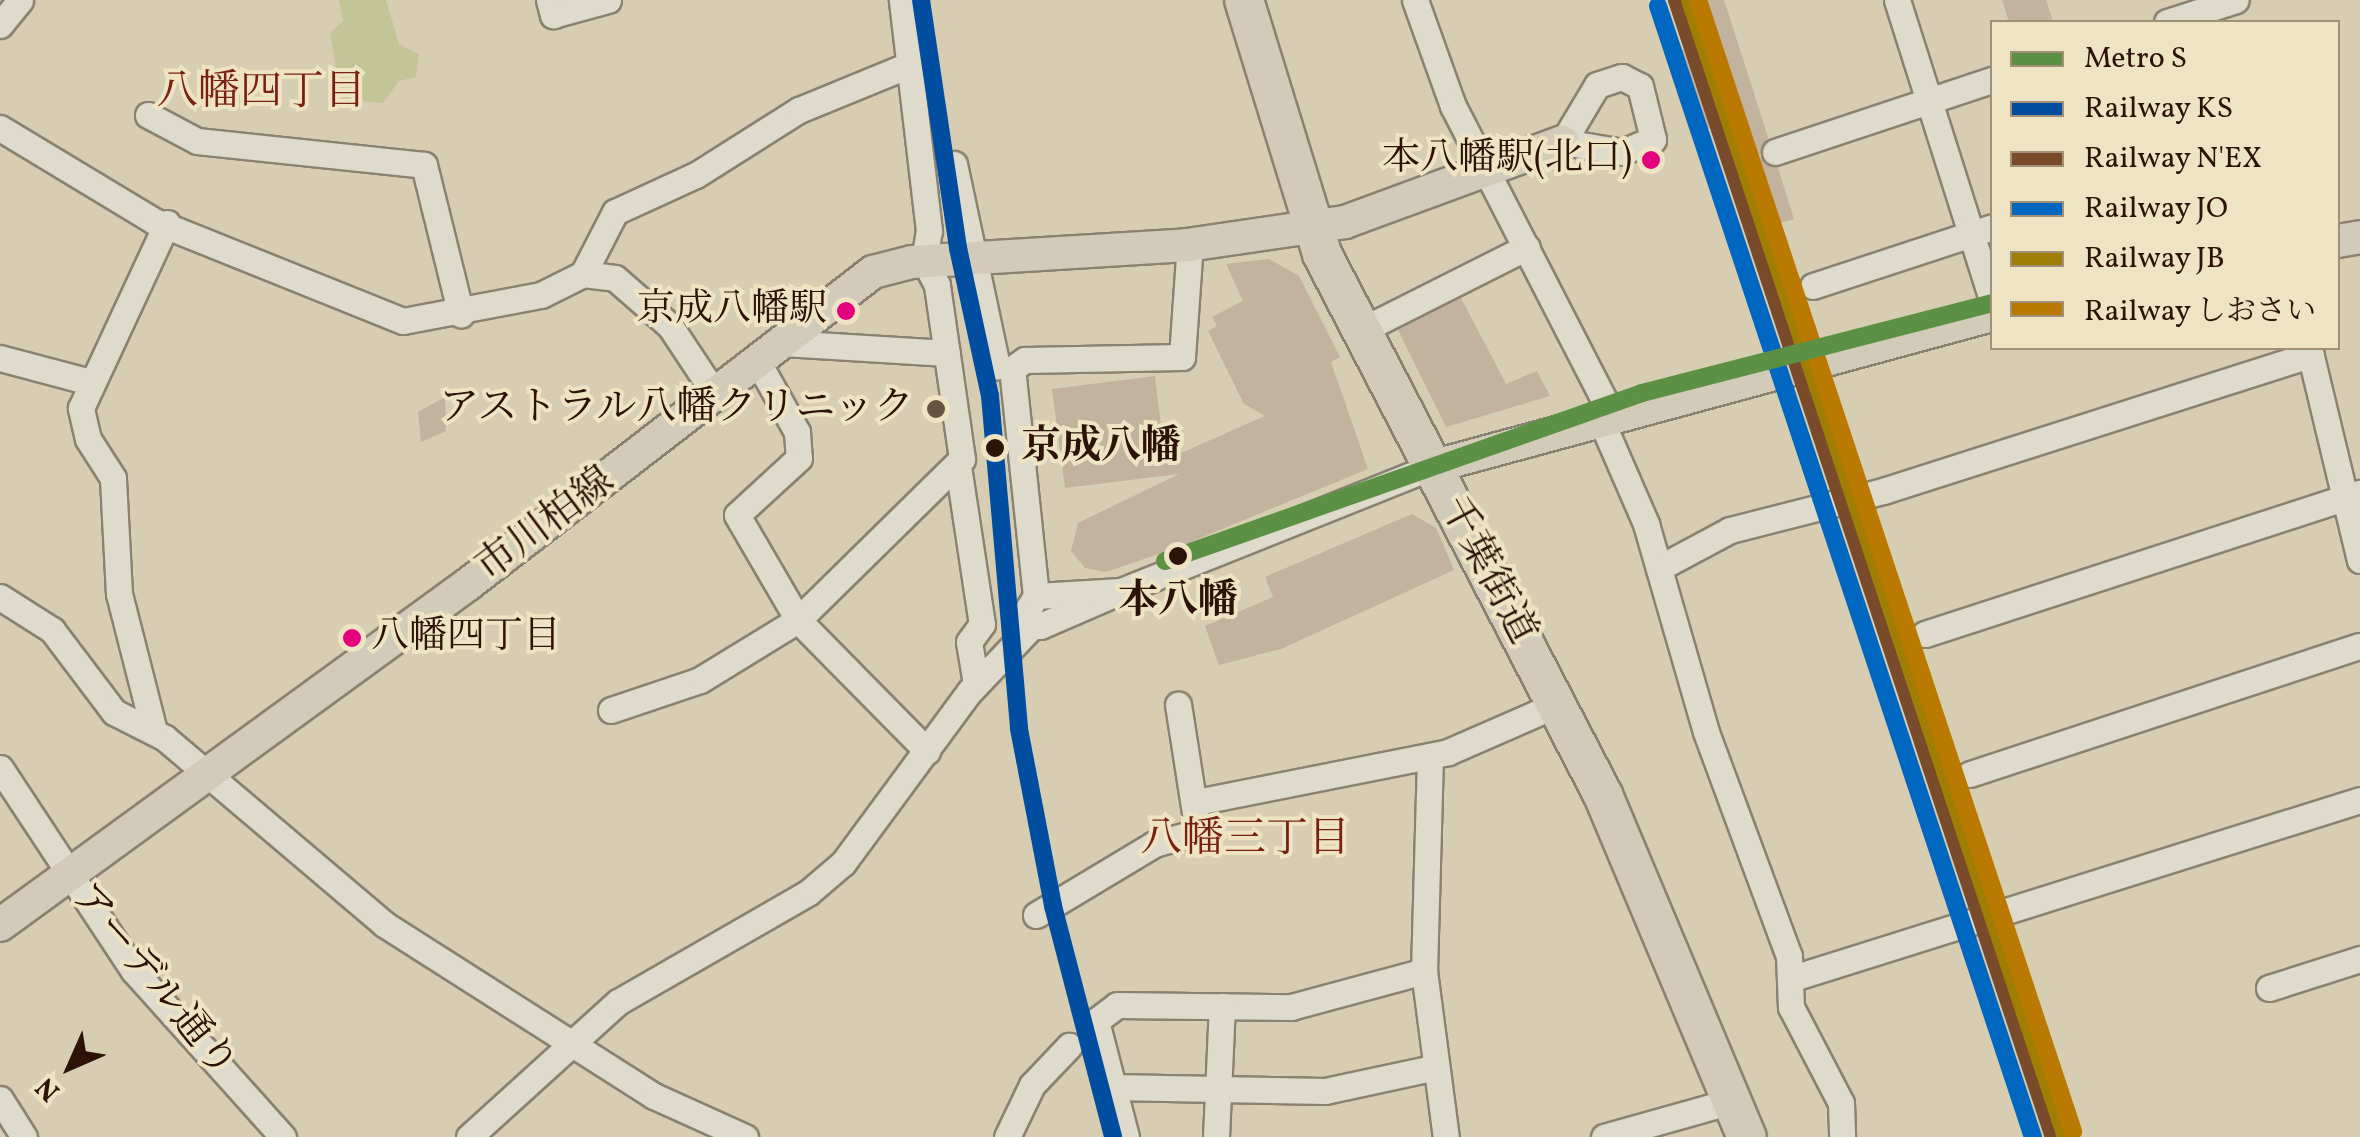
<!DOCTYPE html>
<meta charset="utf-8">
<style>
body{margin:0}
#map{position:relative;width:2360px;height:1137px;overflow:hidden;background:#d6cdb2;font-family:Vollkorn,"Noto Serif JP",serif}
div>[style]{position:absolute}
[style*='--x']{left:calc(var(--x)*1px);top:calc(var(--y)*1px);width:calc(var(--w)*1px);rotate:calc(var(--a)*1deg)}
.green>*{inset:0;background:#c4c499}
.building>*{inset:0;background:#c3b29e}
.roads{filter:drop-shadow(2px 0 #8a8271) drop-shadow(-2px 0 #8a8271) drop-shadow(0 2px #8a8271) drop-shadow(0 -2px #8a8271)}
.minor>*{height:25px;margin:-12.5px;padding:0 12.5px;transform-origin:12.5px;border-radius:12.5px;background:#dedbcc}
.major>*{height:32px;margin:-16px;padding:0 16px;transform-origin:16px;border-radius:16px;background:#d3cbb9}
.highway>*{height:38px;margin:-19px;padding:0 19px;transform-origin:19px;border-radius:19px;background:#d3cbb9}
.rail-1>*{height:18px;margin:-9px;padding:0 9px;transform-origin:9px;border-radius:9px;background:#014ea0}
.rail-2>*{height:18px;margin:-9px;padding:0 9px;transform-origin:9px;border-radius:9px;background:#7a4b2a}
.rail-3>*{height:18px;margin:-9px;padding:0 9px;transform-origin:9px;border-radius:9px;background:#0067c0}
.rail-4>*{height:18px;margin:-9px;padding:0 9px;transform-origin:9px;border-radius:9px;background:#a07e03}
.rail-5>*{height:18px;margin:-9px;padding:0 9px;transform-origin:9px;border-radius:9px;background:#ba7a02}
.metro-1>*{height:18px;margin:-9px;padding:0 9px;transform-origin:9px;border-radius:9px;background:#5c9145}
.dots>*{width:28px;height:28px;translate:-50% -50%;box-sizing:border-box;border:5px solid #eee4c3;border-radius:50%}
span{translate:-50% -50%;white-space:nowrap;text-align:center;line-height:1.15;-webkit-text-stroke:8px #eee4c3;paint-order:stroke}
.bus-label{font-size:38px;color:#2c1207}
.right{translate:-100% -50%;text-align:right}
.left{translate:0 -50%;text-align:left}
.poi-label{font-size:40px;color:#2c1207}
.stop-label{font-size:40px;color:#2c1207;font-weight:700}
.street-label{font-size:40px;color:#2c1207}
.neighbourhood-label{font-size:42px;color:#7a1f14}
.legend{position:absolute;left:1990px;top:20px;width:350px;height:330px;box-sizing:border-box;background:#eee4c3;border:2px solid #a09078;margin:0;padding:12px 18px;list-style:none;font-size:30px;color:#2c1207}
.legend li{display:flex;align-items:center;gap:20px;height:50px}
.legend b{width:50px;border:2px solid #a09078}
.north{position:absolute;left:20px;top:1017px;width:100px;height:100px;-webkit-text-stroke:8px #eee4c3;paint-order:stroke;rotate:225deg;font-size:28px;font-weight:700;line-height:40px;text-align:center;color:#2c1207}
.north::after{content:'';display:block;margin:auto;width:35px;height:45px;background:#2c1207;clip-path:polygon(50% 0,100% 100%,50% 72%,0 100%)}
</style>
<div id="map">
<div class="green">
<div style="clip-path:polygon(339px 0,386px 0,399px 44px,419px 54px,416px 77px,399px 81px,383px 103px,341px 99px,330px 33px,343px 21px)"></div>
</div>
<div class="building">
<div style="clip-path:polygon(1688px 0,1724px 0,1768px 137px,1759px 156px,1778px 168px,1794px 219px,1764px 228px,1728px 122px,1691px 135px,1665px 56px,1702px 43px)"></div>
<div style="clip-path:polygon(2002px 0,2046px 0,2053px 22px,2009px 22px)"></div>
<div style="clip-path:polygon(1269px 259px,1299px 276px,1340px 357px,1331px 362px,1368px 469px,1176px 548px,1106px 572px,1085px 568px,1071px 551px,1078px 523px,1179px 474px,1065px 488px,1052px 389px,1155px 376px,1165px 460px,1265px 416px,1244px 404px,1208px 331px,1217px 326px,1212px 317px,1243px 301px,1226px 264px)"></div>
<div style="clip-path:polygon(1461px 298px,1506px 384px,1537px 371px,1550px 396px,1446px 427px,1398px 330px)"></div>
<div style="clip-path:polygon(445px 397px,446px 431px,421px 442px,418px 412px)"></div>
<div style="clip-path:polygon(1412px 514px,1436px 528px,1454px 570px,1281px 649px,1219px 665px,1205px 626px,1273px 597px,1265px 577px)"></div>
</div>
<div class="roads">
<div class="minor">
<div style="--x:549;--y:0;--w:16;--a:75"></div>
<div style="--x:553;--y:15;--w:57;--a:-15.3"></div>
<div style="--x:1415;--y:0;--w:113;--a:70.3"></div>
<div style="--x:1453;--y:106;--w:348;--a:62.8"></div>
<div style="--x:1897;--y:0;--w:315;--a:72.4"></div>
<div style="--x:2167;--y:22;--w:72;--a:-17.7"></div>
<div style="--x:0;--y:25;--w:32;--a:-51"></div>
<div style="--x:1622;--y:77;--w:20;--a:27"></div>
<div style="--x:1640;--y:86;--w:55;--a:76.2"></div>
<div style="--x:1653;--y:139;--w:33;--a:157"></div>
<div style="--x:1623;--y:152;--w:61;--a:-170.5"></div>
<div style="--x:1563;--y:142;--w:66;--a:-59.2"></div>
<div style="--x:1597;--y:85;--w:26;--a:-18"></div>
<div style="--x:148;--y:115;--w:55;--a:28"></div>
<div style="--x:197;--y:141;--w:228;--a:6"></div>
<div style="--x:424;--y:165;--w:154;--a:76.1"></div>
<div style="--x:0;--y:128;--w:180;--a:31.1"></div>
<div style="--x:154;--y:221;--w:268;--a:21.9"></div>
<div style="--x:403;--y:321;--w:140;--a:-10.7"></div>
<div style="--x:541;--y:295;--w:47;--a:-26.6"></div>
<div style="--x:583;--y:274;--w:32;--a:7"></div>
<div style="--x:615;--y:278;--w:73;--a:41.1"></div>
<div style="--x:670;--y:326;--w:85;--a:56.5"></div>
<div style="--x:1775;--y:152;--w:229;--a:-18.4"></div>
<div style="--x:954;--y:164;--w:207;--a:78"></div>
<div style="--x:583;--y:274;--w:70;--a:-62.7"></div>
<div style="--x:615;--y:212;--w:89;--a:-24.6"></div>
<div style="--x:696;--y:175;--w:122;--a:-32.3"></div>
<div style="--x:799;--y:110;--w:121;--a:-22.3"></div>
<div style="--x:1813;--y:286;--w:188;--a:-18.2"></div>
<div style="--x:1374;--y:324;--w:171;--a:-26.7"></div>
<div style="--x:784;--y:343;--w:163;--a:3.5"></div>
<div style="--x:2309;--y:348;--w:218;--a:76.5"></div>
<div style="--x:0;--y:358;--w:93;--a:14.9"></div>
<div style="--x:759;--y:364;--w:78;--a:60.8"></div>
<div style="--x:797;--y:432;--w:26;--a:86"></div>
<div style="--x:799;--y:458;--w:84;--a:137.4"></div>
<div style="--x:737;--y:515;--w:121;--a:59.8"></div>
<div style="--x:798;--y:620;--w:184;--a:45.4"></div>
<div style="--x:1600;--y:418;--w:116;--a:66.5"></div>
<div style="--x:1646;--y:524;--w:216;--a:73.9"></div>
<div style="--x:1706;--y:732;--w:239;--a:69.7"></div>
<div style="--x:1789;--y:956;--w:51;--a:87.8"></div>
<div style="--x:1791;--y:1007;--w:108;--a:62.5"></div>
<div style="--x:1841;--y:1103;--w:34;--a:88"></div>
<div style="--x:958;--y:466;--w:160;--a:81.4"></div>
<div style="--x:982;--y:624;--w:22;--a:126"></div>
<div style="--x:969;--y:642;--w:43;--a:80.5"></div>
<div style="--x:1659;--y:568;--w:81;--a:-28.2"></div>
<div style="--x:1730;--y:530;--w:158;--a:-14.3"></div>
<div style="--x:1883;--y:491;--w:449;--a:-17.7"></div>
<div style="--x:1121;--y:591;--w:334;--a:-21.8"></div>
<div style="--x:1121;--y:591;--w:88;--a:156.6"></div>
<div style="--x:1040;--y:626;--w:19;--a:-141"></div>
<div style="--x:1025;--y:614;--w:21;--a:-59"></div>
<div style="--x:1036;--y:596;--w:85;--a:-3.4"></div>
<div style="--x:1036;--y:596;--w:228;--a:-96"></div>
<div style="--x:1012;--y:369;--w:16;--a:-35"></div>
<div style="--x:1025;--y:360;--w:157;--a:-1.1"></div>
<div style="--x:1182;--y:357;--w:113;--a:-86"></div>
<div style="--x:0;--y:597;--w:62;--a:32.4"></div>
<div style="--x:52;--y:630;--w:103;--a:52.9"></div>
<div style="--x:114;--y:712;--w:57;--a:27"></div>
<div style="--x:165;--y:738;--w:287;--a:40.3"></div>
<div style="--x:384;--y:924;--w:320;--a:32.5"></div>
<div style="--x:654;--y:1096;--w:100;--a:24.3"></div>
<div style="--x:1925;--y:634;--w:457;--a:-18"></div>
<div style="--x:611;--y:710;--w:94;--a:-18.6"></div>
<div style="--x:700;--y:680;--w:115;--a:-31.5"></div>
<div style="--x:798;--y:620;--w:230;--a:-44.5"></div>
<div style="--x:962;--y:459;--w:176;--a:-98.2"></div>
<div style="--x:937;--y:285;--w:27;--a:-118"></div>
<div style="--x:924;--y:261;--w:30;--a:-81"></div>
<div style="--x:929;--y:231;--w:233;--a:-96.7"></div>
<div style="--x:154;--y:731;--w:141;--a:-104.3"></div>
<div style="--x:119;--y:594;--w:116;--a:-93"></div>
<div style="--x:113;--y:478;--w:46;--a:-122.7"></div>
<div style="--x:88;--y:439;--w:32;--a:-103"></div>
<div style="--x:81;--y:408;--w:204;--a:-65.1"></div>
<div style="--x:1430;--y:757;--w:214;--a:91.6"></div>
<div style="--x:1424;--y:971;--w:167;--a:82.5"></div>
<div style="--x:0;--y:768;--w:243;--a:56.6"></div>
<div style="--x:134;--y:971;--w:223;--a:48.1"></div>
<div style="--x:1970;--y:774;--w:410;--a:-18.2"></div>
<div style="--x:1196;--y:802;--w:257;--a:-11.2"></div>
<div style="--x:1448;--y:752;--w:120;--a:-23.6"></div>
<div style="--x:1036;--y:915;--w:138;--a:-31"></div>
<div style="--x:1154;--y:844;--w:46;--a:-15.3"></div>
<div style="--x:1198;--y:832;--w:129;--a:-98.9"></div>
<div style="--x:1793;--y:978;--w:594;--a:-17.43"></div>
<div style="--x:2269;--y:988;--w:96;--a:-17.7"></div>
<div style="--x:1112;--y:1087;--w:213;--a:1.1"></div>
<div style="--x:1325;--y:1091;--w:109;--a:-12.1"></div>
<div style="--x:0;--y:1099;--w:45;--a:57.7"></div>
<div style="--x:469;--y:1137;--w:201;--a:-42.2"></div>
<div style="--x:618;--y:1002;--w:220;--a:-29.9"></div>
<div style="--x:809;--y:892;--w:45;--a:-40.5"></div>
<div style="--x:843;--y:863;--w:214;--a:-53.6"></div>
<div style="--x:970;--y:691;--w:91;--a:-46.3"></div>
<div style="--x:1007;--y:1137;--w:58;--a:-64.3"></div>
<div style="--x:1032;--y:1085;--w:54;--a:-46.5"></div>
<div style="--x:1126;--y:1137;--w:120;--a:-104.5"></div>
<div style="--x:1096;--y:1021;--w:26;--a:-37"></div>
<div style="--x:1117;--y:1005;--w:174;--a:0.7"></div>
<div style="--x:1291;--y:1007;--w:138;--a:-15.1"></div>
<div style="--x:1216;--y:1137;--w:131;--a:-87.4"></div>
<div style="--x:1604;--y:1137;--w:137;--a:-15.7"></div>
</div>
<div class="major">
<div style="--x:2338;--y:241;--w:22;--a:-10"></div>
<div style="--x:1431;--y:467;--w:581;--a:-15.16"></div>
<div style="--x:0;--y:925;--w:578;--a:-36.06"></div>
<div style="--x:467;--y:585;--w:513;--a:-37.63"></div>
<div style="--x:873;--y:272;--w:40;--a:-14.4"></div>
<div style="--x:912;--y:262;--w:276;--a:-3.5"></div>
<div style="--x:1187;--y:245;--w:160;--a:-8.3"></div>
<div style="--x:1345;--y:222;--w:232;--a:-20.2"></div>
</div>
<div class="highway">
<div style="--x:1244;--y:0;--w:266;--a:72.9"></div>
<div style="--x:1322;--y:254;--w:610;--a:62.55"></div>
<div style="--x:1603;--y:795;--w:371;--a:67.2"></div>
</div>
</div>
<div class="rail-1">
<div style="--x:921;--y:0;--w:251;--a:81.5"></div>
<div style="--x:958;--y:248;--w:151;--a:77.8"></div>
<div style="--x:990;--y:396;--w:334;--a:85"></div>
<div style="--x:1019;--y:729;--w:180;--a:79.1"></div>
<div style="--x:1053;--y:906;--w:239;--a:75.4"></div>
</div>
<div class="rail-2">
<div style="--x:1677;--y:0;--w:1198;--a:71.66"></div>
</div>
<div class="rail-3">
<div style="--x:1658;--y:6;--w:1192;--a:71.66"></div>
</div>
<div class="rail-4">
<div style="--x:1690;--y:0;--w:1198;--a:71.7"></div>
</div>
<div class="rail-5">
<div style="--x:1698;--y:0;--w:1192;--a:71.66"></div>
</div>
<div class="metro-1">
<div style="--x:1165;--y:561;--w:506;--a:-19.4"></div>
<div style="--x:1642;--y:393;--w:361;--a:-14.4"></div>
</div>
<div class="dots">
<div style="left:1651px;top:160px;background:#e5007d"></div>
<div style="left:846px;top:311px;background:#e5007d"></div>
<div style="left:936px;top:409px;background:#685343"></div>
<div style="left:995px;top:448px;background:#2c1207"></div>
<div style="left:1178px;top:556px;background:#2c1207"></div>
<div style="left:352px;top:638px;background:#e5007d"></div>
</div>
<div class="bus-label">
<span class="right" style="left:1632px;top:160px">本八幡駅(北口)</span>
<span class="right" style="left:827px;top:311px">京成八幡駅</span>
<span class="left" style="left:371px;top:638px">八幡四丁目</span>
</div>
<div class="poi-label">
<span class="right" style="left:914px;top:409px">アストラル八幡クリニック</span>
</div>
<div class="stop-label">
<span class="left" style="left:1021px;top:448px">京成八幡</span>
<span style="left:1178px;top:602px">本八幡</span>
</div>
<div class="street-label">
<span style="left:546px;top:525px;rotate:-37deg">市川柏線</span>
<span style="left:1487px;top:571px;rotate:62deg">千葉街道</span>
<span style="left:153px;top:981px;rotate:51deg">アーデル通り</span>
</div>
<div class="neighbourhood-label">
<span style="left:261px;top:94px">八幡四丁目</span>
<span style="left:1245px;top:841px">八幡三丁目</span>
</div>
<ul class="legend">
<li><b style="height:12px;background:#5c9145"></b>Metro S</li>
<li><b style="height:12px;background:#014ea0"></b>Railway KS</li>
<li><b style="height:12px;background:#7a4b2a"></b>Railway N'EX</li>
<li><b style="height:12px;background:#0067c0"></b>Railway JO</li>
<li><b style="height:12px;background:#a07e03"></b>Railway JB</li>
<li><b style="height:12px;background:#ba7a02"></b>Railway しおさい</li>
</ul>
<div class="north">N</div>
</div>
